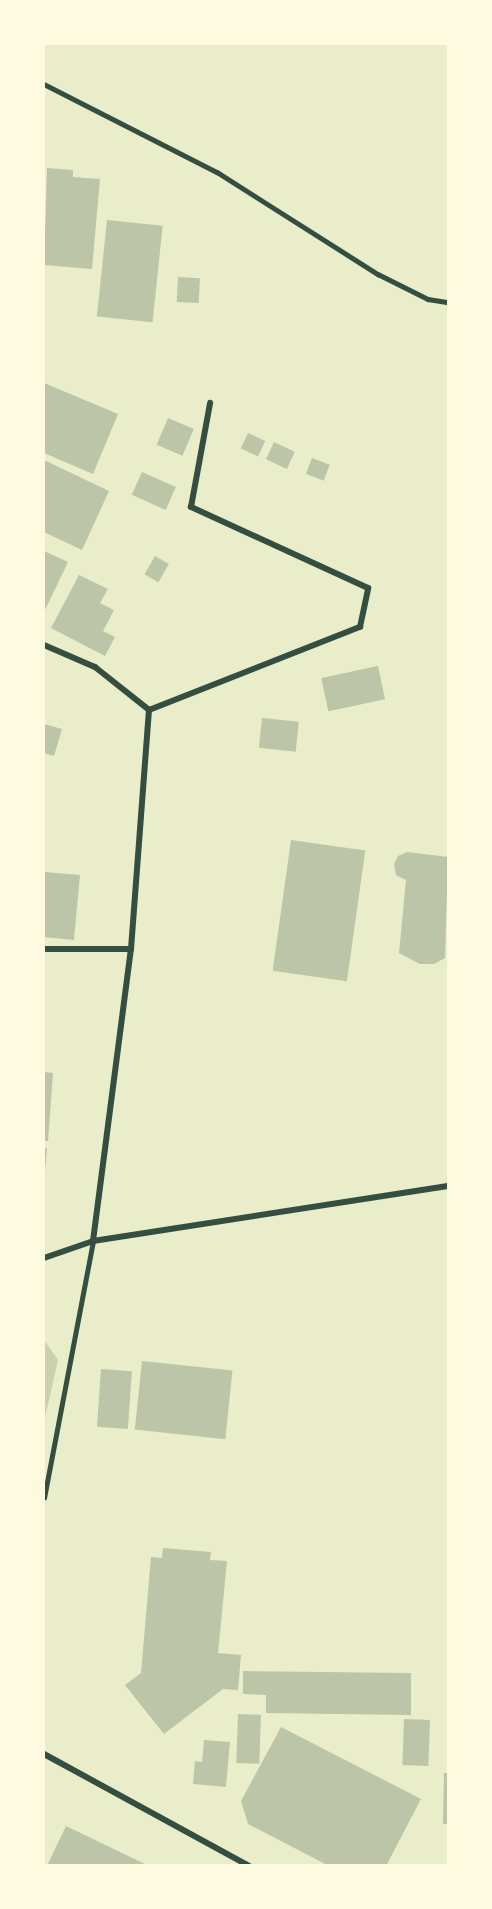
<!DOCTYPE html>
<style>
body{margin:0}
#map{position:relative;width:492px;height:1909px;overflow:hidden;background:#e9edc9;font-family:"Golos Text",sans-serif}
div>[style]{position:absolute}
[style*='--x']{left:calc(var(--x)*1px);top:calc(var(--y)*1px);width:calc(var(--w)*1px);rotate:calc(var(--a)*1deg)}
.green>*{inset:0;background:#cad2ad}
.building>*{inset:0;background:#bcc5a7;transform-origin:0 0}
.service>*{height:4.5px;margin:-2.25px;padding:0 2.25px;transform-origin:2.25px;border-radius:2.25px;background:#344e41}
.minor>*{height:6px;margin:-3px;padding:0 3px;transform-origin:3px;border-radius:3px;background:#344e41}
span{translate:-50% -50%;white-space:nowrap;text-align:center;line-height:1.15;-webkit-text-stroke:6px #fefae0;paint-order:stroke}
.frame{position:absolute;inset:0;border:45px solid #fefae0;pointer-events:none}
</style>
<div id="map">
<div class="green">
<div style="clip-path:polygon(44px 1340px,58px 1360px,44px 1422px)"></div>
</div>
<div class="building">
<div style="clip-path:polygon(47px 168px,73px 170px,73px 177px,100px 179px,92px 269px,44px 265px)"></div>
<div style="left:107px;top:220px;width:56px;height:97px;rotate:6deg"></div>
<div style="left:178px;top:277px;width:22px;height:25px;rotate:3deg"></div>
<div style="clip-path:polygon(44px 383px,118px 414px,93px 474px,44px 453px)"></div>
<div style="left:168px;top:418px;width:28px;height:29px;rotate:23deg"></div>
<div style="left:248px;top:433px;width:19px;height:17px;rotate:25deg"></div>
<div style="left:274px;top:442px;width:23px;height:19px;rotate:25deg"></div>
<div style="left:312px;top:458px;width:19px;height:17px;rotate:21deg"></div>
<div style="clip-path:polygon(44px 460px,109px 491px,82px 550px,44px 532px)"></div>
<div style="left:142px;top:472px;width:37px;height:25px;rotate:24deg"></div>
<div style="clip-path:polygon(44px 551px,68px 562px,44px 612px)"></div>
<div style="left:155px;top:556px;width:16px;height:21px;rotate:30deg"></div>
<div style="clip-path:polygon(79px 575px,108px 589px,100px 603px,114px 610px,103px 631px,115px 637px,105px 656px,51px 628px)"></div>
<div style="left:378px;top:666px;width:34px;height:58px;rotate:78deg"></div>
<div style="left:262px;top:718px;width:37px;height:30px;rotate:6deg"></div>
<div style="clip-path:polygon(44px 724px,62px 729px,54px 756px,44px 753px)"></div>
<div style="left:291px;top:840px;width:75px;height:132px;rotate:8deg"></div>
<div style="clip-path:polygon(407px 852px,448px 857px,445px 958px,434px 964px,420px 964px,399px 953px,406px 880px,396px 875px,394px 864px,398px 856px)"></div>
<div style="clip-path:polygon(44px 872px,80px 875px,74px 940px,44px 937px)"></div>
<div style="clip-path:polygon(44px 1072px,53px 1073px,48px 1141px,44px 1141px)"></div>
<div style="clip-path:polygon(44px 1148px,47px 1148px,45px 1171px,44px 1171px)"></div>
<div style="left:142px;top:1361px;width:91px;height:69px;rotate:6deg"></div>
<div style="left:101px;top:1369px;width:31px;height:58px;rotate:4deg"></div>
<div style="clip-path:polygon(163px 1548px,211px 1552px,210px 1560px,227px 1561px,218px 1653px,241px 1655px,238px 1690px,223px 1689px,164px 1734px,125px 1685px,141px 1673px,151px 1557px,162px 1558px)"></div>
<div style="clip-path:polygon(243px 1671px,411px 1673px,411px 1715px,266px 1713px,266px 1695px,243px 1694px)"></div>
<div style="left:238px;top:1714px;width:23px;height:49px;rotate:2deg"></div>
<div style="left:404px;top:1719px;width:26px;height:46px;rotate:2deg"></div>
<div style="clip-path:polygon(281px 1727px,421px 1799px,386px 1866px,329px 1866px,248px 1824px,241px 1801px)"></div>
<div style="clip-path:polygon(204px 1740px,230px 1742px,226px 1787px,193px 1784px,195px 1761px,202px 1762px)"></div>
<div style="clip-path:polygon(444px 1773px,448px 1773px,448px 1824px,443px 1824px)"></div>
<div style="clip-path:polygon(66px 1826px,149px 1866px,47px 1866px)"></div>
</div>
<div class="service">
<div style="--x:44;--y:84;--w:194;--a:27"></div>
<div style="--x:217;--y:172;--w:191;--a:32.4"></div>
<div style="--x:378;--y:274;--w:56;--a:26.6"></div>
<div style="--x:428;--y:299;--w:20;--a:9"></div>
<div style="--x:44;--y:1498;--w:262;--a:-79.2"></div>
</div>
<div class="minor">
<div style="--x:44;--y:645;--w:56;--a:23.3"></div>
<div style="--x:95;--y:667;--w:69;--a:38.5"></div>
<div style="--x:44;--y:949;--w:87;--a:0"></div>
<div style="--x:93;--y:1241;--w:294;--a:-82.6"></div>
<div style="--x:131;--y:949;--w:240;--a:-85.7"></div>
<div style="--x:149;--y:710;--w:227;--a:-21.5"></div>
<div style="--x:360;--y:627;--w:40;--a:-78"></div>
<div style="--x:368;--y:588;--w:195;--a:-155.4"></div>
<div style="--x:191;--y:507;--w:106;--a:-79.6"></div>
<div style="--x:44;--y:1258;--w:52;--a:-19.1"></div>
<div style="--x:93;--y:1241;--w:359;--a:-8.8"></div>
<div style="--x:44;--y:1754;--w:234;--a:28.6"></div>
</div>
<div class="frame"></div>
</div>
